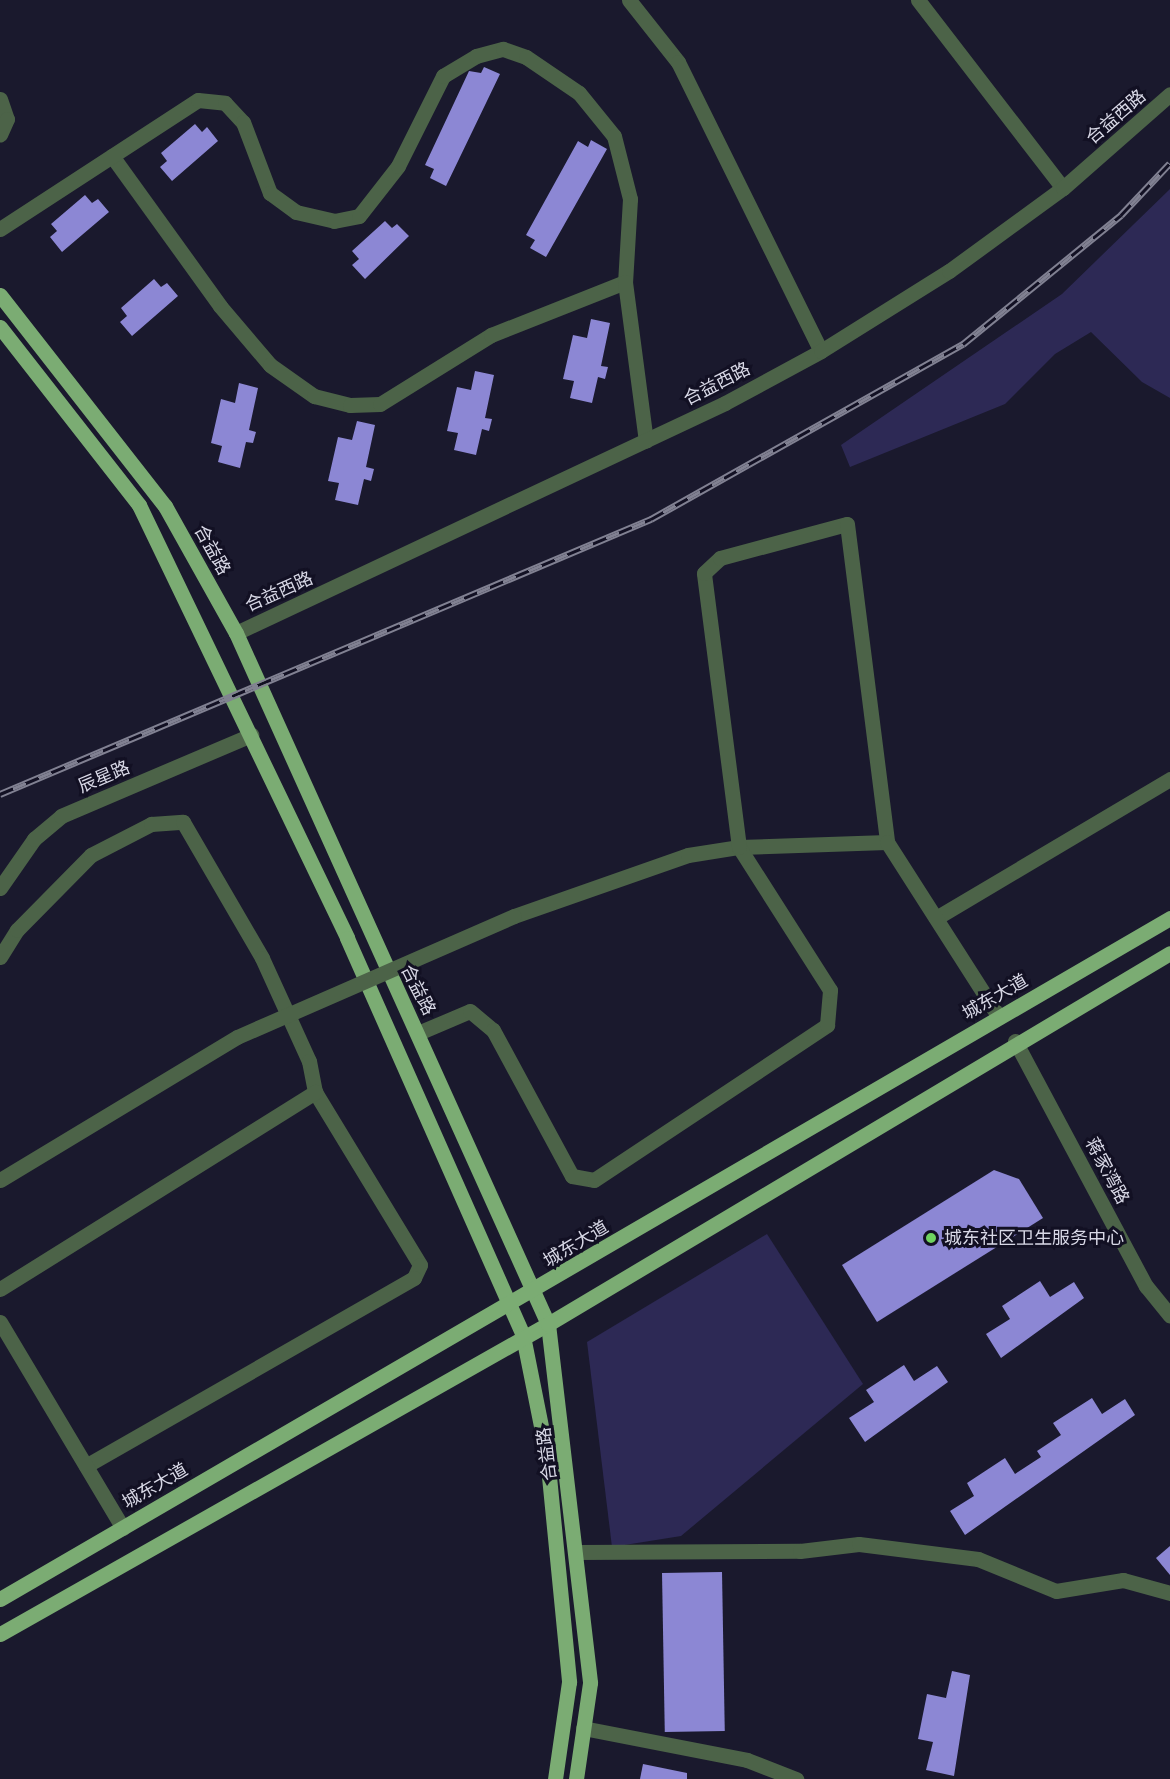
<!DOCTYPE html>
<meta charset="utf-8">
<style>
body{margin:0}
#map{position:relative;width:1170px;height:1779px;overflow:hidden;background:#1a192d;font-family:"Nunito Sans","Noto Sans SC",sans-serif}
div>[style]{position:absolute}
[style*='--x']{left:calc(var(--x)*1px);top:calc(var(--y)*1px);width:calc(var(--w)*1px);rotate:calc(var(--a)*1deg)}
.green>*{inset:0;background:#2d2955}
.building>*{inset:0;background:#8c87d4;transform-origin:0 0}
.minor>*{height:15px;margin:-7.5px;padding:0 7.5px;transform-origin:7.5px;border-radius:7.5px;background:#4c6348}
.major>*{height:15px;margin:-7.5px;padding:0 7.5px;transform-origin:7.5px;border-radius:7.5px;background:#7bac73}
.rail>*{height:7px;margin-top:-3.5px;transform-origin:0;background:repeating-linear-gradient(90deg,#121023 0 14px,#818192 0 28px);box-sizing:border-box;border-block:2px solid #818192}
.minor-bridge>*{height:15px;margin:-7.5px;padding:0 7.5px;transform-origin:7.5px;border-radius:7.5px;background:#4c6348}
.dots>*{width:16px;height:16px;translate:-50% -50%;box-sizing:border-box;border:3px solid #121023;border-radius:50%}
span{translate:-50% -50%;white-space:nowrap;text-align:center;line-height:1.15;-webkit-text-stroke:6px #121023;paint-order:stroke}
.street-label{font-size:18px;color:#d8d8e6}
.poi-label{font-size:18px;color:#d8d8e6}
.left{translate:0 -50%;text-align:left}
</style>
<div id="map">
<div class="green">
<div style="clip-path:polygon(1170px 189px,1170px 398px,1142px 382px,1091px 332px,1055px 354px,1005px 404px,850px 467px,841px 445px,1062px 294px)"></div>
<div style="clip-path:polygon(767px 1234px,863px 1384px,681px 1536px,612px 1547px,587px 1342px)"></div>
</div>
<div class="building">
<div style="clip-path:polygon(484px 67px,500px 74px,446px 186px,430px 178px,434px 169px,425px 165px,469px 71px,481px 73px)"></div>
<div style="clip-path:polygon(195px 124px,202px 132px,207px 127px,218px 141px,172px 181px,160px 167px,167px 161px,161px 153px)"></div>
<div style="clip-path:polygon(591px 140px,607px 149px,546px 257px,530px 248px,535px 240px,526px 235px,578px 141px,588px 147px)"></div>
<div style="clip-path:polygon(85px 195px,92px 203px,98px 199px,109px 212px,62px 252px,50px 237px,57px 231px,51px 224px)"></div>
<div style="clip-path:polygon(385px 221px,392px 228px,397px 224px,409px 236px,365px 279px,352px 265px,359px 259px,352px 251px)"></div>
<div style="clip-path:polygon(154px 279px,161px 287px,167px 283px,178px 296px,132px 336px,120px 322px,127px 316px,121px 308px)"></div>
<div style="clip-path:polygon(591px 319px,610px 323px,601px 366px,608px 367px,605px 379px,598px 377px,592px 403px,570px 398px,574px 381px,563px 379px,573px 335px,587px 338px)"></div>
<div style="clip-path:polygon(475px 371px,494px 375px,485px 418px,492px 419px,489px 431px,482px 429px,476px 455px,454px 450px,458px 433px,447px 431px,457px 387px,471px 390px)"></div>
<div style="clip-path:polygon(239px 383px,258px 388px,249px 430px,256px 432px,253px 443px,246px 442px,240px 468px,218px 462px,222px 446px,211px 443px,221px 399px,235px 403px)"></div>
<div style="clip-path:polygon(357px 421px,375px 425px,366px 467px,374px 469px,371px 481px,364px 479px,358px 505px,335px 500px,339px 483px,328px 481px,338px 437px,352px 440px)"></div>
<div style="clip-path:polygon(994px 1170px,1019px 1179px,1043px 1218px,877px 1322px,842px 1265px)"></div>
<div style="clip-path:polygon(1040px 1281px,1050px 1297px,1074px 1282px,1084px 1298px,1001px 1358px,986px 1334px,1010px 1319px,1002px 1306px)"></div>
<div style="clip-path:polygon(904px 1365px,914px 1381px,937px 1366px,948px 1382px,865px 1442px,849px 1418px,874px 1402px,866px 1390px)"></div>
<div style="clip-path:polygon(1092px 1398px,1102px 1414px,1125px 1399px,1135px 1415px,965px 1535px,950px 1511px,974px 1496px,967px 1483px,1005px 1458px,1015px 1474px,1041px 1457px,1037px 1451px,1061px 1435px,1053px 1423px)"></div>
<div style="clip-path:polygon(1170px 1546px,1170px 1575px,1156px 1558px)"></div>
<div style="left:722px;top:1572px;width:159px;height:60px;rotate:89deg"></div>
<div style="clip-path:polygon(952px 1671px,970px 1675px,954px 1776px,926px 1770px,933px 1742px,918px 1739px,927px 1694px,946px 1698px)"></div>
<div style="clip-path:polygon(643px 1764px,687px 1773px,687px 1779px,640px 1779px)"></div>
</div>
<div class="minor">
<div style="--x:629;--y:0;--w:79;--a:51.7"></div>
<div style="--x:678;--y:62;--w:322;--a:63.7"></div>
<div style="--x:918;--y:0;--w:237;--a:52.4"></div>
<div style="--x:0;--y:99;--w:21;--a:71"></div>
<div style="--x:7;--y:119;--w:17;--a:114"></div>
<div style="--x:112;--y:156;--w:185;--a:54.2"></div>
<div style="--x:220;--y:306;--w:77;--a:49.7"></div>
<div style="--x:270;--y:365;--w:54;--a:35.2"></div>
<div style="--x:314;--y:396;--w:37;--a:14"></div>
<div style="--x:350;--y:405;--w:30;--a:-2"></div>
<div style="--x:380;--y:404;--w:131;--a:-31.9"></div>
<div style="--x:491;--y:335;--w:144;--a:-21.6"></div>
<div style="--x:0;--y:229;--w:236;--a:-33.1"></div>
<div style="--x:198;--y:100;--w:27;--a:6"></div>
<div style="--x:225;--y:103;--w:26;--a:47"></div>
<div style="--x:243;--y:122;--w:76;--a:69.2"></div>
<div style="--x:270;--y:193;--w:32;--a:36"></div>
<div style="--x:296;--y:212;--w:39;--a:13"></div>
<div style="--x:334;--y:221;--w:25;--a:-11"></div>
<div style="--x:359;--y:216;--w:63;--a:-52"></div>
<div style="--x:398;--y:166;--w:101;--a:-63.4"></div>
<div style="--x:443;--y:76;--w:39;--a:-31"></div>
<div style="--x:476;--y:56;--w:28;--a:-15"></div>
<div style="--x:503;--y:49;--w:24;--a:19"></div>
<div style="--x:526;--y:57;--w:64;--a:34.2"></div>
<div style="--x:579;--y:93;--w:55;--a:50.9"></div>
<div style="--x:614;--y:136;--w:65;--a:75.7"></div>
<div style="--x:630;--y:199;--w:83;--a:93.4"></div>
<div style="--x:625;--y:282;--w:160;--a:82.5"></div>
<div style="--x:236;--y:633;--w:540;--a:-25.19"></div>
<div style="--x:725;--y:403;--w:109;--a:-28.4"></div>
<div style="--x:821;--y:351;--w:151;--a:-32"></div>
<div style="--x:949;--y:271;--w:141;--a:-36.1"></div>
<div style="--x:1063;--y:188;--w:142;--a:-41.3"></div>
<div style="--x:0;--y:888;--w:60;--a:-55.2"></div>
<div style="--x:34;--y:839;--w:35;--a:-40"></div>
<div style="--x:61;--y:816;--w:207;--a:-23.1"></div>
<div style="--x:514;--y:916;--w:184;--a:-19.3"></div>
<div style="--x:688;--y:855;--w:52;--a:-8.9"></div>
<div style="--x:739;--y:847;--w:148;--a:-1.9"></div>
<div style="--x:936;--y:918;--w:272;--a:-30.7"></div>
<div style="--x:0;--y:957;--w:32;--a:-58"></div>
<div style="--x:17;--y:930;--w:105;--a:-45.4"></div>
<div style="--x:91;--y:855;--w:68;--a:-27.3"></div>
<div style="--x:151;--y:824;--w:32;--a:-4"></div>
<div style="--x:183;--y:822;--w:157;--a:59.8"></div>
<div style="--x:262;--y:958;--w:113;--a:65.5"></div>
<div style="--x:309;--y:1061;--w:32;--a:79"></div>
<div style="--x:315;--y:1092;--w:202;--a:58.7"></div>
<div style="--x:420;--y:1265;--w:14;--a:115"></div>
<div style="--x:414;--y:1278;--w:378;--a:150.2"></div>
<div style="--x:418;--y:1033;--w:56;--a:-22.9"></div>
<div style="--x:470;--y:1011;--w:30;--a:40"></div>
<div style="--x:493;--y:1030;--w:166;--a:61.6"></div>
<div style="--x:572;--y:1176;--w:22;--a:10"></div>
<div style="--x:594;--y:1180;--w:280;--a:-33.6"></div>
<div style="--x:827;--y:1025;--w:35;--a:-85"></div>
<div style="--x:830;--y:990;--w:169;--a:-122.5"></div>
<div style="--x:739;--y:847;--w:276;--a:-97.3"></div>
<div style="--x:704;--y:573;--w:22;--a:-43"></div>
<div style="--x:720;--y:558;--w:131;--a:-15"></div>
<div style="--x:847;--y:524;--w:321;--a:82.8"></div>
<div style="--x:887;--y:842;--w:208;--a:57.4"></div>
<div style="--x:1015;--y:1041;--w:278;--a:61.9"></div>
<div style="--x:1146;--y:1286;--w:38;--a:51"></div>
<div style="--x:0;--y:1180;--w:277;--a:-31.1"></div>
<div style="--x:0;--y:1289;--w:372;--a:-32"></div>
<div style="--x:0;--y:1322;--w:240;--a:59.2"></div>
<div style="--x:577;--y:1552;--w:223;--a:-0.3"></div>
<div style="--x:800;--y:1551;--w:59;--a:-6.8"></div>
<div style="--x:859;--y:1544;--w:120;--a:7.2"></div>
<div style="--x:978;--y:1559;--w:84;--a:22.3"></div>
<div style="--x:1056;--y:1591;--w:68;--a:-9.3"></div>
<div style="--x:1123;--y:1580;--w:49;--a:15.5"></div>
<div style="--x:583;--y:1728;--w:167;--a:11"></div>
<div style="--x:747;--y:1760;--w:53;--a:21.2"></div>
</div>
<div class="major">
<div style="--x:0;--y:295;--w:268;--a:52"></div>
<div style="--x:165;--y:506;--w:145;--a:60.8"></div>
<div style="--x:236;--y:633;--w:758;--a:65.7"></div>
<div style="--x:548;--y:1324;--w:361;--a:83.3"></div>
<div style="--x:590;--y:1683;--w:97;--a:98.3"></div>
<div style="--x:0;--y:327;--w:226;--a:52"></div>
<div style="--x:139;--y:505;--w:480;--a:64.3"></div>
<div style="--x:347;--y:938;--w:435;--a:66.1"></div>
<div style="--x:523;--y:1336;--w:122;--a:78.7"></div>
<div style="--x:547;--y:1456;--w:227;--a:84.4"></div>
<div style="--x:569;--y:1682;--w:98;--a:98.2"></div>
<div style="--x:0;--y:1599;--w:1354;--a:-30.2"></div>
<div style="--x:0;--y:1634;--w:630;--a:-29.5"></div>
<div style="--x:548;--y:1324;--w:724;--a:-30.81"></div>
</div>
<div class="rail">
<div style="--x:0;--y:794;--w:707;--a:-22.9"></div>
<div style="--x:651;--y:519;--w:358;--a:-29.3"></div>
<div style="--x:963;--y:344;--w:204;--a:-39.2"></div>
<div style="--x:1121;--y:215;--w:71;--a:-46.7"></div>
</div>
<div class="minor-bridge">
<div style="--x:237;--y:1037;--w:302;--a:-23.6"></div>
</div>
<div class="dots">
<div style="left:931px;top:1238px;background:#6fd360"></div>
</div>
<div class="street-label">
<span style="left:1116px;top:117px;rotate:-41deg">合益西路</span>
<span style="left:717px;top:384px;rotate:-27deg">合益西路</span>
<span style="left:212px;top:550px;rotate:61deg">合益路</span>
<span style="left:279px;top:592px;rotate:-24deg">合益西路</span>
<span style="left:104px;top:777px;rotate:-23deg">辰星路</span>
<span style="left:418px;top:990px;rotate:63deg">合益路</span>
<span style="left:995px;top:997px;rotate:-30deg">城东大道</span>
<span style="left:1107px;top:1171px;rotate:62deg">蒋家湾路</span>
<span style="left:576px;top:1244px;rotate:-31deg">城东大道</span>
<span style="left:547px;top:1454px;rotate:-97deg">合益路</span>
<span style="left:155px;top:1486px;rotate:-30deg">城东大道</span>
</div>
<div class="poi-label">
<span class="left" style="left:944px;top:1238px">城东社区卫生服务中心</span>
</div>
</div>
